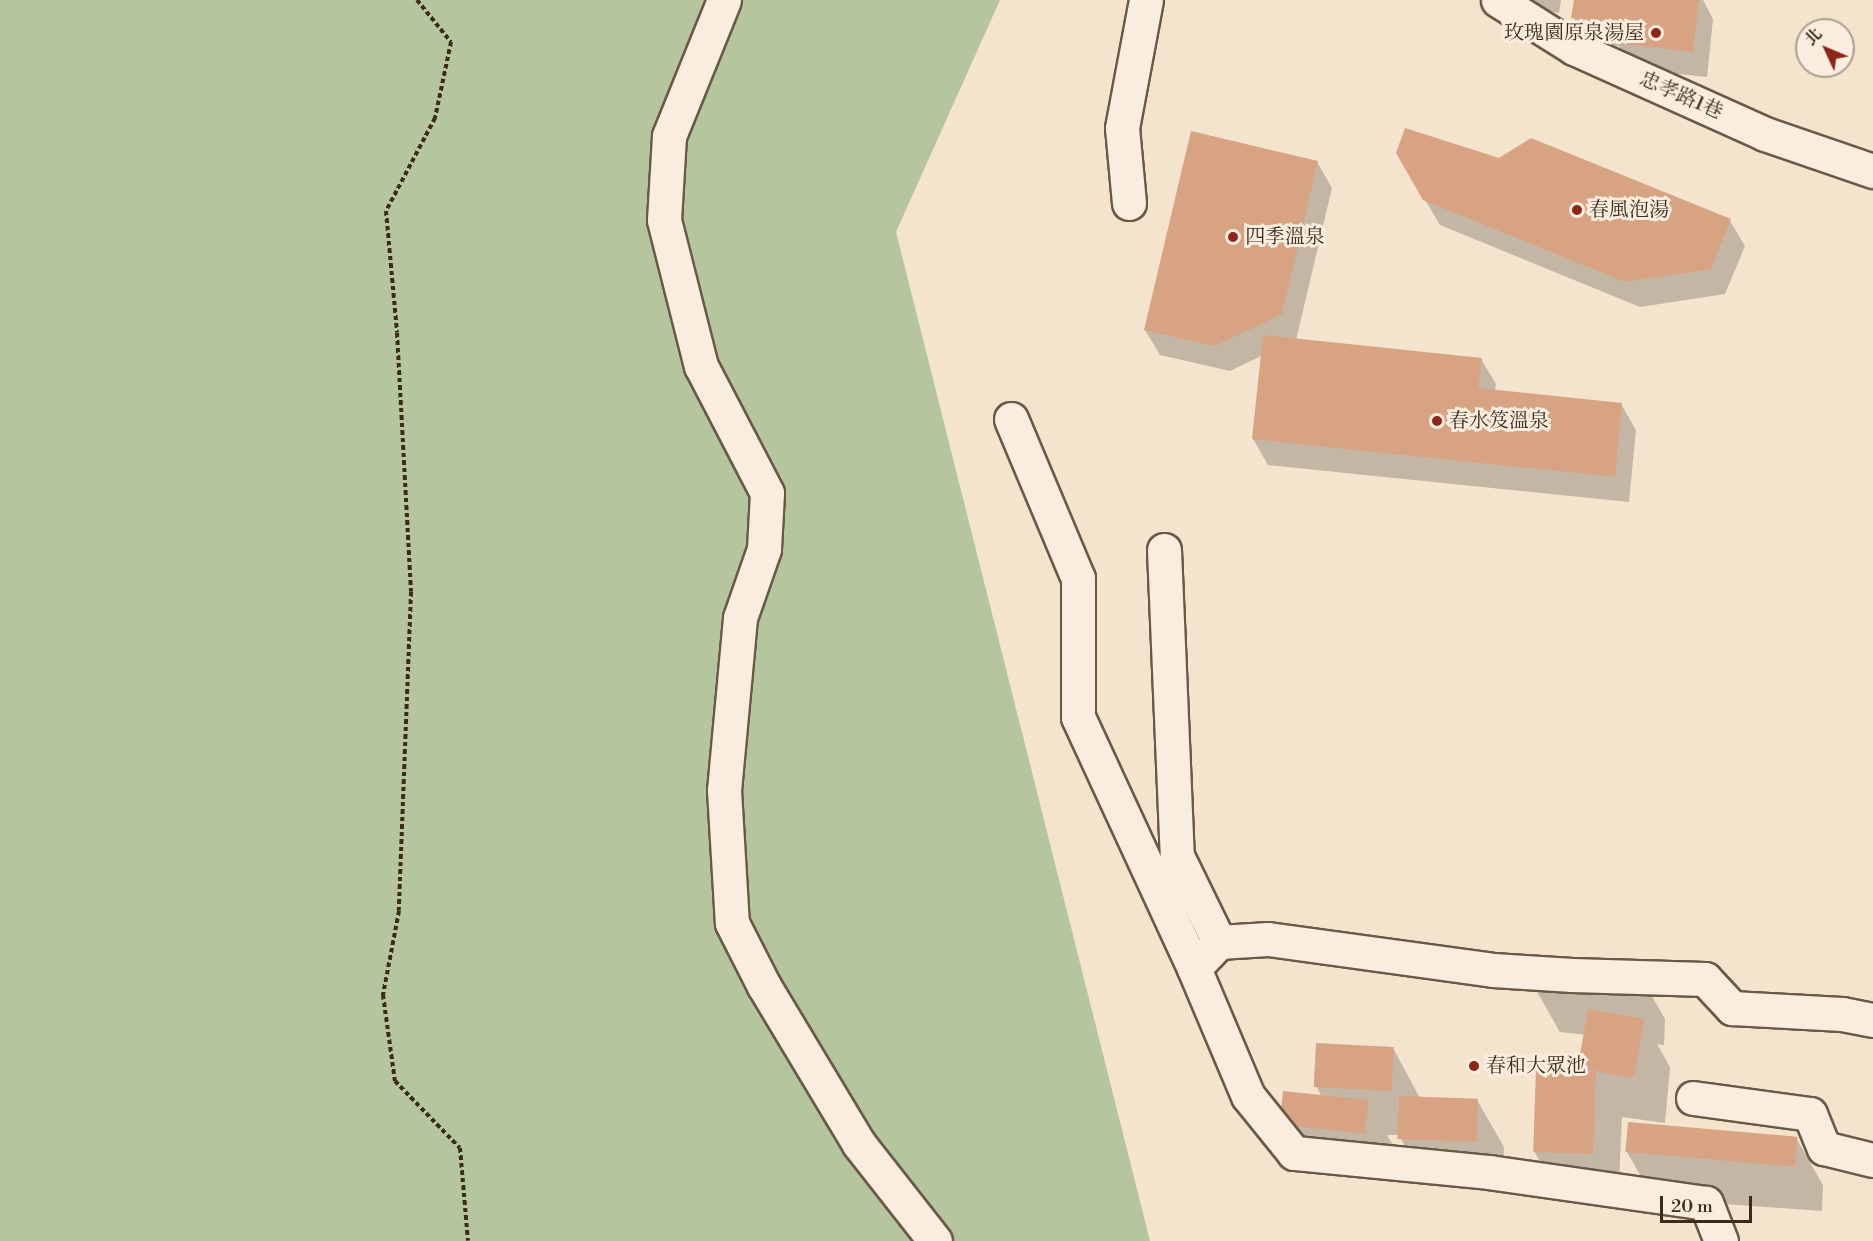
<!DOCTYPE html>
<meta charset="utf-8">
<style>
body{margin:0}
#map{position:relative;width:1873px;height:1241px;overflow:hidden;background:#f4e4cd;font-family:"Libre Bodoni","Noto Serif TC",serif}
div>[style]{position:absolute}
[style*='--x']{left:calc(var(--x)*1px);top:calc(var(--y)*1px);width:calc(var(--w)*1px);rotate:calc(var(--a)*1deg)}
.green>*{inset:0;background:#b5c59d}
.shadow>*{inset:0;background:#0003}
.building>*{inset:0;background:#d8a383;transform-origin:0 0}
.path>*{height:4px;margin-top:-2px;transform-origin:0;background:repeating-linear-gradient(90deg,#3c2b1a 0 4.5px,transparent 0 7.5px)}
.roads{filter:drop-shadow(2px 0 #6a5947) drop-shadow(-2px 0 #6a5947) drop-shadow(0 2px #6a5947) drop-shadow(0 -2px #6a5947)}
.minor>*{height:33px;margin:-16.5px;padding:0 16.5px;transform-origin:16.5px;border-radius:16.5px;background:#f8edde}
.dots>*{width:16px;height:16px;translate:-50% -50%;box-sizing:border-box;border:3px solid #f8edde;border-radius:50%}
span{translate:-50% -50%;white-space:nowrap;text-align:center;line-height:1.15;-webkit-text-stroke:6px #f8edde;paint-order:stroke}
.poi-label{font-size:20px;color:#3c2b1a}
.right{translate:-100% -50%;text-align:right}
.left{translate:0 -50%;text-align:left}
.street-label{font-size:20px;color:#3c2b1a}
.north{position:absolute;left:1795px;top:18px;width:60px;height:60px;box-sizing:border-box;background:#f8edde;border:2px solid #ad9f90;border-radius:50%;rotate:314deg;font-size:16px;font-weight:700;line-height:24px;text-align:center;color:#3c2b1a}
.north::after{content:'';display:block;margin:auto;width:21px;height:27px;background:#8f2418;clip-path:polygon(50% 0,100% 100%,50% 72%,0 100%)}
.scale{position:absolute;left:1660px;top:1196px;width:92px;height:27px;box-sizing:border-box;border:3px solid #3c2b1a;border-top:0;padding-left:8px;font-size:18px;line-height:21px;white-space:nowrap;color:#3c2b1a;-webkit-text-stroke:4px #f8edde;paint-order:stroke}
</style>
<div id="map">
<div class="green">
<div style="clip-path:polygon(0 0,1000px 0,896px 232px,1150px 1241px,0 1241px)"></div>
</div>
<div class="shadow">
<div style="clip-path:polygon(1489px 0,1561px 0,1559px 13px)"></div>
<div style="clip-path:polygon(1575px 0,1703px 0,1713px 19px,1707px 77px,1632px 69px,1619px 46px,1588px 43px,1573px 17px)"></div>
<div style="clip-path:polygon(1397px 153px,1499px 160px,1730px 221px,1745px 246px,1725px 294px,1640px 307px,1440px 225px)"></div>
<div style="clip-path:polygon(1317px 162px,1332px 188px,1296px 340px,1481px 359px,1496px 384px,1495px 391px,1621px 404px,1636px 430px,1629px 502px,1268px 465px,1253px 439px,1263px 355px,1230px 371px,1160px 355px,1145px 330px)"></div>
<div style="clip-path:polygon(1638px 972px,1665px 1019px,1664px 1045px,1657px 1044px,1670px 1067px,1665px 1123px,1622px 1117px,1618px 1200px,1561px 1198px,1534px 1151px,1586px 1073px,1584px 1069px,1587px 1035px,1560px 1032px,1533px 985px)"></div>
<div style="clip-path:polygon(1393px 1048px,1420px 1098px,1477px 1100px,1504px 1147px,1502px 1189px,1425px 1185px,1399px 1135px,1387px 1135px,1395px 1148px,1392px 1179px,1309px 1171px,1282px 1125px,1322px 1097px,1316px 1086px)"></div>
<div style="clip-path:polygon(1629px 1124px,1796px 1138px,1823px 1185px,1822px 1211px,1654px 1199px,1627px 1152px)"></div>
</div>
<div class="building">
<div style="clip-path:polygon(1574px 0,1699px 0,1693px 52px,1616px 43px,1618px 23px,1571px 18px)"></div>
<div style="clip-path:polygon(1405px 128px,1499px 158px,1531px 138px,1731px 219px,1711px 269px,1625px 282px,1423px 200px,1396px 153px)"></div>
<div style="clip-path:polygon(1191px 131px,1318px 161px,1282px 314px,1215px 346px,1144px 330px)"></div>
<div style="clip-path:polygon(1263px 335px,1482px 358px,1478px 388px,1622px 403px,1615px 477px,1252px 439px)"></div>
<div style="left:1588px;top:1009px;width:57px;height:60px;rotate:10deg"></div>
<div style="left:1316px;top:1043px;width:78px;height:44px;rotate:3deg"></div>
<div style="left:1536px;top:1070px;width:60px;height:82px;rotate:2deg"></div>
<div style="left:1283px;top:1091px;width:86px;height:34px;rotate:6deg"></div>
<div style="left:1399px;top:1096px;width:79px;height:43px;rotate:2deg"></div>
<div style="left:1628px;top:1122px;width:170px;height:30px;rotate:5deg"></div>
</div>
<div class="path">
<div style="--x:417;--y:0;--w:54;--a:51"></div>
<div style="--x:451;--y:42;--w:78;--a:101.9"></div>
<div style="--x:435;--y:118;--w:105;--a:117.8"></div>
<div style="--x:386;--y:211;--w:122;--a:84.8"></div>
<div style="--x:397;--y:333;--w:259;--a:86.9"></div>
<div style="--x:411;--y:592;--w:319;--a:92.2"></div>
<div style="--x:399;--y:911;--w:86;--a:100.8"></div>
<div style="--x:383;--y:995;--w:87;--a:82.1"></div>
<div style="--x:395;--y:1081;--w:93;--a:45.9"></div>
<div style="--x:460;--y:1148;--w:93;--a:85.1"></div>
</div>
<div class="roads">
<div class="minor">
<div style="--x:724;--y:0;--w:147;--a:112"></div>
<div style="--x:669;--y:136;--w:84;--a:93.4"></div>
<div style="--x:664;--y:220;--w:151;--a:75.8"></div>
<div style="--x:701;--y:366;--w:143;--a:62.5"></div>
<div style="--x:767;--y:493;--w:56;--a:93.1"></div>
<div style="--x:764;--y:549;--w:73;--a:109.2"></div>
<div style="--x:740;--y:618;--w:173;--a:95.3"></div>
<div style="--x:724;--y:790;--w:133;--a:86.6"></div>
<div style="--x:732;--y:923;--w:71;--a:63.1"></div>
<div style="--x:764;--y:986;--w:184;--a:59"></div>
<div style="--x:859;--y:1144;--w:123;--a:51.9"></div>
<div style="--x:1498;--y:0;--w:90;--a:32.3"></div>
<div style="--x:1574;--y:48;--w:209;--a:24.2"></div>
<div style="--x:1765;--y:134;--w:114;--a:18.9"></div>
<div style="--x:1129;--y:203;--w:75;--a:-95.3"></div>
<div style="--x:1122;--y:128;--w:130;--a:-79.4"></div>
<div style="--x:1011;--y:419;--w:173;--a:67.2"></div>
<div style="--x:1078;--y:578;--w:139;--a:90"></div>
<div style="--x:1078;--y:717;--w:277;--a:65.2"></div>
<div style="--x:1164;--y:550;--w:306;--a:87.6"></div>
<div style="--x:1177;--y:856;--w:96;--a:64"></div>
<div style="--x:1693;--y:1098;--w:118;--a:7.8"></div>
<div style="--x:1810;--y:1114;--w:37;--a:68"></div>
<div style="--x:1824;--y:1148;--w:50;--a:13.8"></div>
<div style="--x:1721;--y:1241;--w:41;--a:-111.5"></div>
<div style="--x:1706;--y:1203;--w:219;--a:-171.9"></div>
<div style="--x:1489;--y:1172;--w:196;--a:-174.4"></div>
<div style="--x:1294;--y:1153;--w:73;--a:-128.9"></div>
<div style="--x:1248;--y:1096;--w:139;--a:-112.9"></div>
<div style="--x:1194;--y:968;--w:36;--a:-46"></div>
<div style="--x:1219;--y:942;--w:49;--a:-3.5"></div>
<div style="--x:1268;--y:939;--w:227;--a:7.8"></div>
<div style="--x:1493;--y:970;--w:79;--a:3.6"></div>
<div style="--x:1572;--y:975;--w:133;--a:1.7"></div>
<div style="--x:1705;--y:979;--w:40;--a:47"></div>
<div style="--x:1732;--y:1008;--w:110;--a:3.1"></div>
<div style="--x:1842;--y:1014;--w:32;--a:11"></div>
</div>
</div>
<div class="dots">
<div style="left:1656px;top:33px;background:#8f2418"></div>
<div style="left:1577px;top:210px;background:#8f2418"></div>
<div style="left:1233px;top:237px;background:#8f2418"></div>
<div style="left:1437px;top:421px;background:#8f2418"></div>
<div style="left:1474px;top:1066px;background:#8f2418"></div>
</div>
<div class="poi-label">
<span class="right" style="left:1644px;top:33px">玫瑰園原泉湯屋</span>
<span class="left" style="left:1589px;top:210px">春風泡湯</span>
<span class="left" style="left:1245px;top:237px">四季溫泉</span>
<span class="left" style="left:1449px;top:421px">春水笈溫泉</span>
<span class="left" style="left:1486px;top:1066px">春和大眾池</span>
</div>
<div class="street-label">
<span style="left:1681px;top:96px;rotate:24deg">忠孝路1巷</span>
</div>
<div class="north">北</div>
<div class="scale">20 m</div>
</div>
